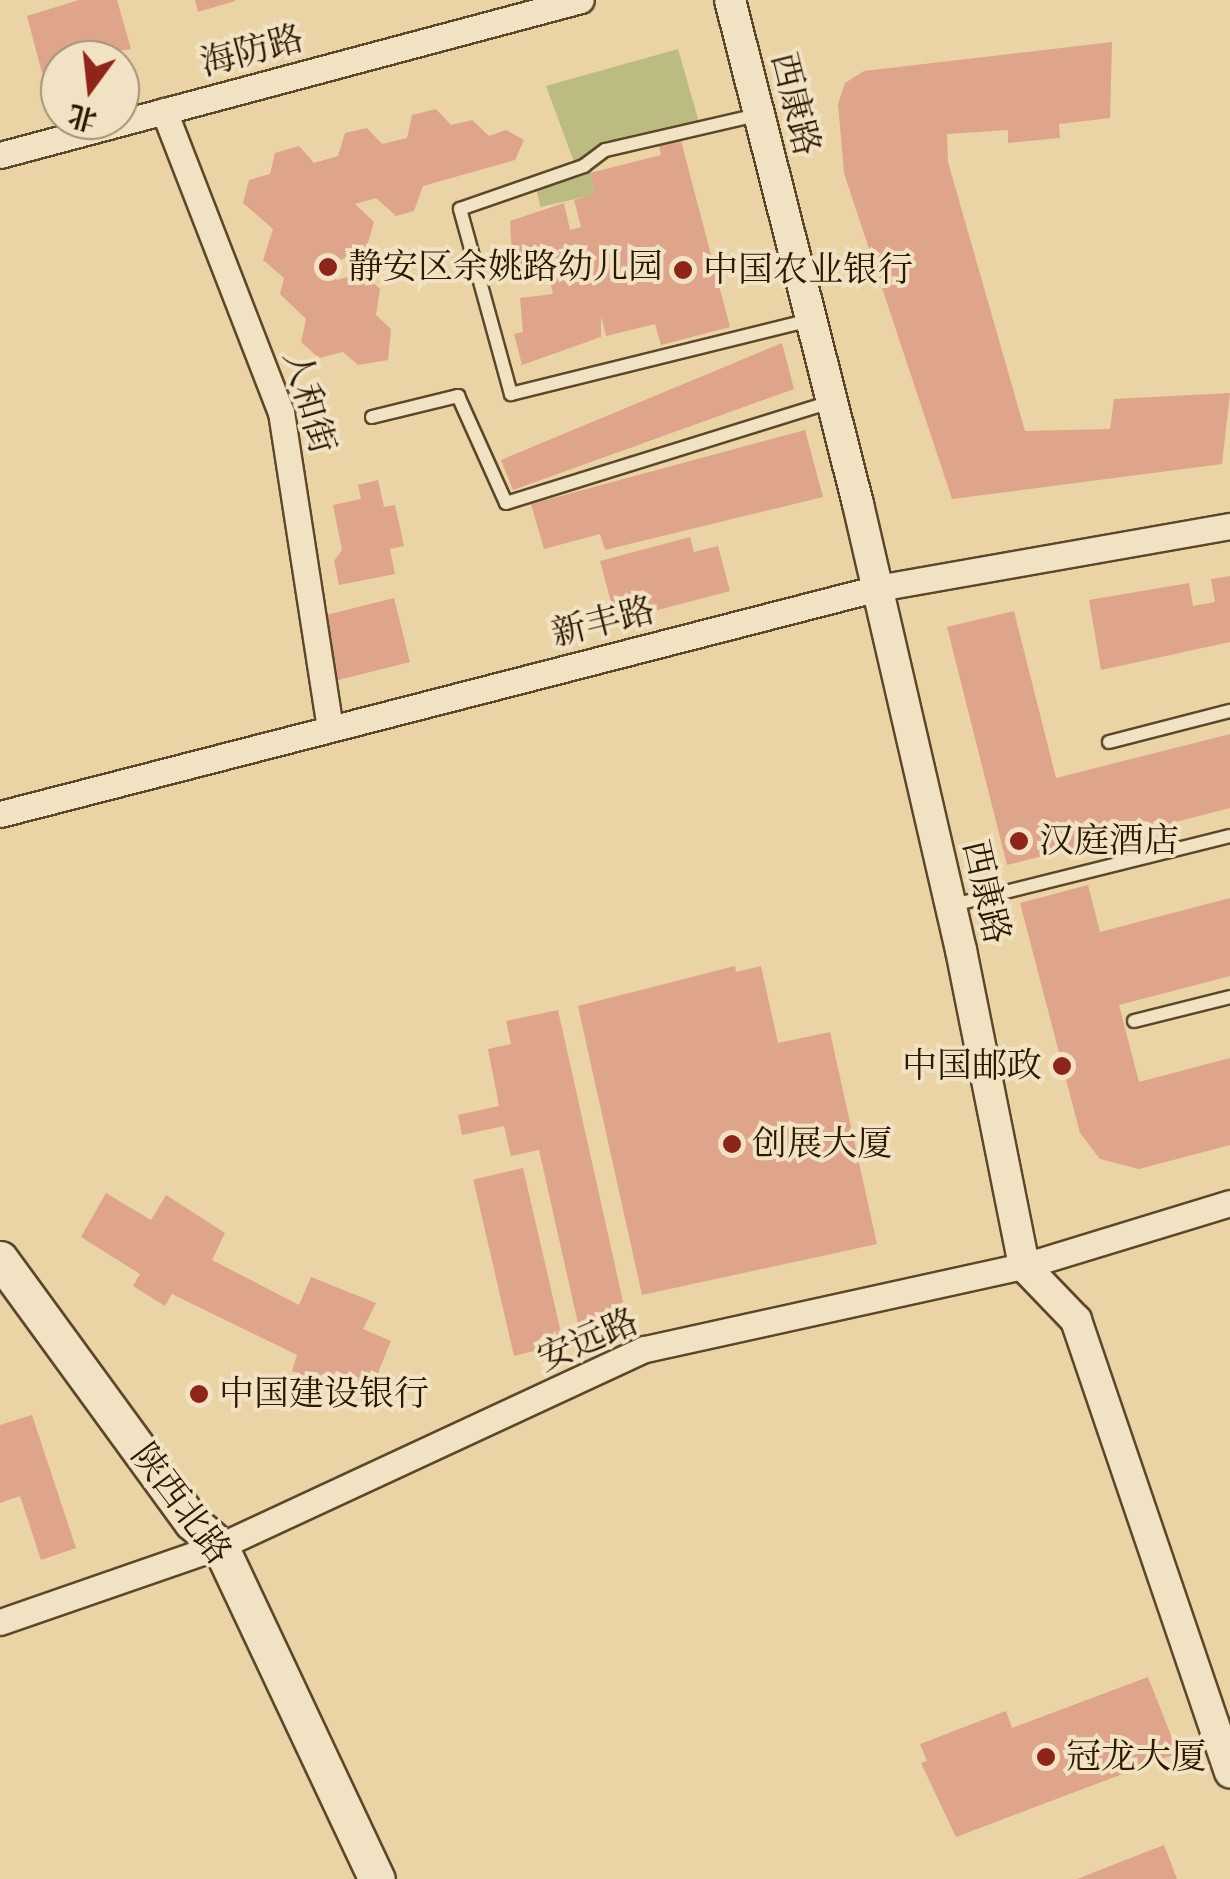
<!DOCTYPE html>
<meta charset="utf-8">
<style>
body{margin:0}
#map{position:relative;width:1230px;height:1879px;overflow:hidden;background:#ead3a5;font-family:Cardo,"Noto Serif SC",serif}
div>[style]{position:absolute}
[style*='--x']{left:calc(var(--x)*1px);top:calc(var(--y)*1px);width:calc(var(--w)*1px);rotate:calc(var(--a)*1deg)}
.green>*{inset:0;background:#bcbb82;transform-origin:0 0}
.building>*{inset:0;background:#dea58b;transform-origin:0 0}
.roads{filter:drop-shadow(2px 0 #5c4829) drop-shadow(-2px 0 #5c4829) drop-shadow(0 2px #5c4829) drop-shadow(0 -2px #5c4829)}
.service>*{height:12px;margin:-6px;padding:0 6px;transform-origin:6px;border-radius:6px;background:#f1e2c4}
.minor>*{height:25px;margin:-12.5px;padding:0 12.5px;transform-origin:12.5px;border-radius:12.5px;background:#f1e2c4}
.tertiary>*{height:30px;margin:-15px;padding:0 15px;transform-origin:15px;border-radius:15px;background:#f1e2c4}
.secondary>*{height:35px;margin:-17.5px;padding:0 17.5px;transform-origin:17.5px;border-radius:17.5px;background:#f1e2c4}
.dots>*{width:28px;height:28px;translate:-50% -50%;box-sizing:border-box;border:5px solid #f1e2c4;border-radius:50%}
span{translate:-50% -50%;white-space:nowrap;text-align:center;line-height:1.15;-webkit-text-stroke:8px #f1e2c4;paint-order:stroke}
.street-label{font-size:35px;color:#2d1900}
.poi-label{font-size:35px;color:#2d1900}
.left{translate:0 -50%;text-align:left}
.right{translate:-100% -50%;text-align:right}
.north{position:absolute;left:40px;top:40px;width:100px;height:100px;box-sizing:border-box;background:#f1e2c4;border:2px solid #a39276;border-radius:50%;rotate:195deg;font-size:28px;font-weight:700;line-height:40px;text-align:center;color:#2d1900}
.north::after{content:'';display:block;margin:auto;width:35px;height:45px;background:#8f2418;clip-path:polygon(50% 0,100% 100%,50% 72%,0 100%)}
</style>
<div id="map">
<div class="green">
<div style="clip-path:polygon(678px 49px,699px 122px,596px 148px,574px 162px,546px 86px)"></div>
<div style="left:590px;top:173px;width:22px;height:56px;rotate:77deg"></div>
</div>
<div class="building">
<div style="clip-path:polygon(79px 0,117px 0,131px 49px,60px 60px,60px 68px,42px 73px,27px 16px)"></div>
<div style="clip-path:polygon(195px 0,235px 0,235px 1px,198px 12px)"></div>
<div style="clip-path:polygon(1112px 42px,1110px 118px,1059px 124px,1060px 138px,1008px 143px,1008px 130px,947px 134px,948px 162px,1025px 431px,1110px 429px,1114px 399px,1230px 393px,1222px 464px,952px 499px,844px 173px,838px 104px,845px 83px,864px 71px)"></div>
<div style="clip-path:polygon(436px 109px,451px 125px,472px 120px,489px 136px,506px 130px,524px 140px,515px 160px,423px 186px,414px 211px,396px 216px,376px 198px,355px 204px,374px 222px,365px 253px,335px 261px,330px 274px,337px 280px,362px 273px,380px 289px,376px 315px,391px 329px,388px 360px,358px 365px,343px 352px,319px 358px,301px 342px,306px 319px,280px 294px,284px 278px,263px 260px,273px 229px,243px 203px,249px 180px,270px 174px,275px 153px,299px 146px,314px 163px,338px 156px,345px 133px,367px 128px,382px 144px,407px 138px,412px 115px)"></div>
<div style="clip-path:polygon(680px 137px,730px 327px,661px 345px,655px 324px,606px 336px,601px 316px,601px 337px,522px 365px,514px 334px,523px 332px,520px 298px,553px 294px,546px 264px,513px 272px,510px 221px,564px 203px,570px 230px,581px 227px,574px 200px,595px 194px,590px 173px,661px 155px,658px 142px)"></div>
<div style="clip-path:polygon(782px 343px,794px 389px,513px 490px,501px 460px)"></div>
<div style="clip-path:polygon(805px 430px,823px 497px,605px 550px,600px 534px,544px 549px,531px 504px)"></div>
<div style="clip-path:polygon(378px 480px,384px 507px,395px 505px,404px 546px,390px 549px,395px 574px,339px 585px,334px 561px,342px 550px,333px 505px,361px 499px,358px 485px)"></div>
<div style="clip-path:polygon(690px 537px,694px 552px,718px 546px,730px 591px,616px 621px,600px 561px)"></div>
<div style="clip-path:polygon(1230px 576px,1230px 642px,1101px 670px,1089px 600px,1189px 583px,1193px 606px,1215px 602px,1211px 579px)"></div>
<div style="left:394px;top:598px;width:66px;height:76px;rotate:76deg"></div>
<div style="clip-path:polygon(1014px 611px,1056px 778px,1230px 734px,1230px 808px,1007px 865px,947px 627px)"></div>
<div style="clip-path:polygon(1088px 885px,1100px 932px,1230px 898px,1230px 976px,1119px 1005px,1139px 1082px,1230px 1058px,1230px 1145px,1139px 1169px,1100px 1159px,1080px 1133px,1020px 903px)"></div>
<div style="clip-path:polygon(735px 966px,736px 972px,761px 966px,778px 1043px,830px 1032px,877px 1244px,642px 1295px,578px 1006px)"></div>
<div style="clip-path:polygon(558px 1010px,626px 1315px,581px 1337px,539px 1150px,511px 1156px,504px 1126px,462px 1135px,458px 1115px,499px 1106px,488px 1049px,511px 1044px,506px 1021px)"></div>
<div style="left:523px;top:1168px;width:181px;height:51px;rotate:77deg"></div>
<div style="clip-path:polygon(106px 1193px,151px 1220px,166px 1195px,225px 1233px,212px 1260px,299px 1305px,311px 1277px,376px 1303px,363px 1329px,391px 1341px,373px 1385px,335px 1372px,330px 1386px,292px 1371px,297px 1355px,172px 1294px,165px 1306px,133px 1286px,140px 1274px,81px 1237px)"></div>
<div style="clip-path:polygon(32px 1415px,76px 1548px,41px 1560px,20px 1496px,0 1503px,0 1425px)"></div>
<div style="clip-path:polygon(1148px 1677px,1178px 1753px,956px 1837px,921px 1763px,927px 1761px,920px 1744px,1006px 1711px,1012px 1728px)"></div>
<div style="clip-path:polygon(1164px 1845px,1177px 1879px,1077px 1879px)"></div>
</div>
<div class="roads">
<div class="service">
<div style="--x:757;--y:115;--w:156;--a:167"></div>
<div style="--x:605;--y:150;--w:26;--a:143"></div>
<div style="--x:584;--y:166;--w:131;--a:160.9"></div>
<div style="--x:460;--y:209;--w:192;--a:74.6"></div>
<div style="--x:511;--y:394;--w:309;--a:-13.9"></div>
<div style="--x:372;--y:417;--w:89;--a:-13.7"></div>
<div style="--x:458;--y:396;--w:117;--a:65.8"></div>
<div style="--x:506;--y:503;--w:339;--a:-17.3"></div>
<div style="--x:1109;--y:742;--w:125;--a:-14.4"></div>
<div style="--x:953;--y:905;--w:285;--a:-14"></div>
<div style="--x:1134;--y:1021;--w:99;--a:-14"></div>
</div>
<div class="minor">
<div style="--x:164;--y:111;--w:323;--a:68.8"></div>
<div style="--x:281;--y:412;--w:320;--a:81.2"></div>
<div style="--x:0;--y:155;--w:601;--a:-14.94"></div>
<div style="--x:0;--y:814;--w:907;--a:-14.43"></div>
<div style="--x:878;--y:588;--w:357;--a:-10"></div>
<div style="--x:0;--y:1622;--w:233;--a:-19.1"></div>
<div style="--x:220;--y:1546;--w:468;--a:-24.9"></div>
<div style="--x:645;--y:1349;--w:388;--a:-12.4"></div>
<div style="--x:1024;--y:1266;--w:215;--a:-17"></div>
</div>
<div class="tertiary">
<div style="--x:730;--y:0;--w:520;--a:75.75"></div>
<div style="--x:858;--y:504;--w:458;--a:77"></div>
<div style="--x:961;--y:950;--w:322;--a:78.7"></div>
<div style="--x:1024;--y:1266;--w:75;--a:46.1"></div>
<div style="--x:1076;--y:1320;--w:478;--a:71.2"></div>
</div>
<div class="secondary">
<div style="--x:0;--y:1259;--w:326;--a:53.9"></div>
<div style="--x:192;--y:1522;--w:37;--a:41"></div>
<div style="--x:220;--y:1546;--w:368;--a:64.8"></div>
</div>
</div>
<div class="dots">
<div style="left:328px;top:267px;background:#8f2418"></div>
<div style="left:683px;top:270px;background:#8f2418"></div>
<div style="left:1019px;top:841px;background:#8f2418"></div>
<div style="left:1062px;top:1066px;background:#8f2418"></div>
<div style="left:732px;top:1144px;background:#8f2418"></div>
<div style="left:199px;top:1394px;background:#8f2418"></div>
<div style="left:1046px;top:1757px;background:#8f2418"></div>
</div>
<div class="street-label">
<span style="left:252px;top:51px;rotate:-15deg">海防路</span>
<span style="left:795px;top:104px;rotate:76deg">西康路</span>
<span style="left:309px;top:402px;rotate:74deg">人和街</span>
<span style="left:603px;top:622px;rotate:-14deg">新丰路</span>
<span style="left:986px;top:892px;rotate:77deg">西康路</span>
<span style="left:588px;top:1340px;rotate:-23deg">安远路</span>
<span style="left:181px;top:1504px;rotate:53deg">陕西北路</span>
</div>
<div class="poi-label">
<span class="left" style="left:348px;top:267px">静安区余姚路幼儿园</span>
<span class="left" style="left:703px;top:270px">中国农业银行</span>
<span class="left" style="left:1039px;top:841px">汉庭酒店</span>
<span class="right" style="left:1042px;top:1066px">中国邮政</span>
<span class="left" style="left:752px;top:1144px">创展大厦</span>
<span class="left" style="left:219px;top:1394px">中国建设银行</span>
<span class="left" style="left:1066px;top:1757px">冠龙大厦</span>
</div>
<div class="north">北</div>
</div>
